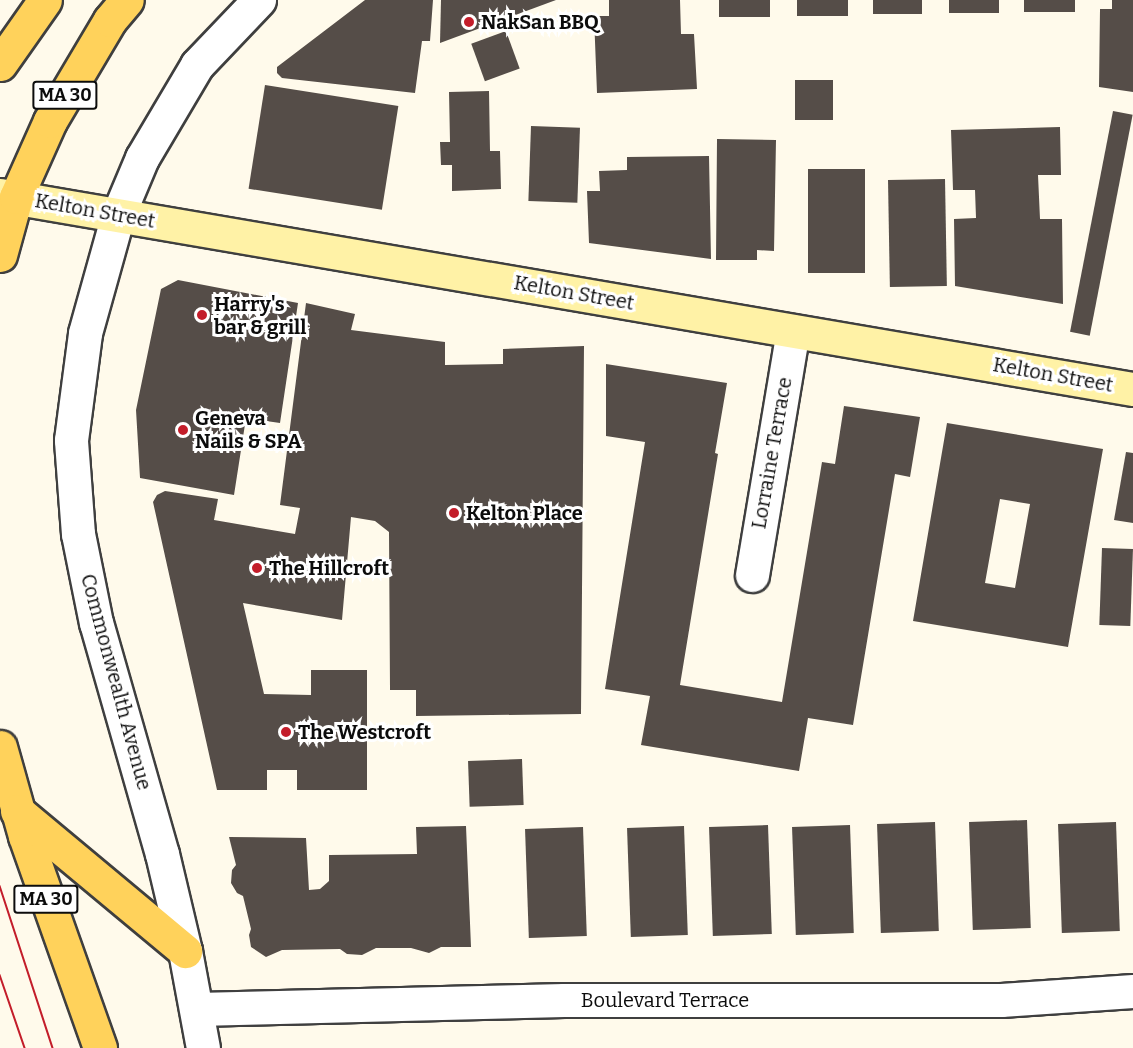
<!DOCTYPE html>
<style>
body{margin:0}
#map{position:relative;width:1133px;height:1048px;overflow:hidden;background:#fffaeb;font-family:Bitter,serif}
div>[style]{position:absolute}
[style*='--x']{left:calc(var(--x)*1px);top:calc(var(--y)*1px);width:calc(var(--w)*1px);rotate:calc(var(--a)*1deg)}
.building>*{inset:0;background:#554d48;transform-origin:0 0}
.roads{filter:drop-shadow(2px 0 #3f3f3f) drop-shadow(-2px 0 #3f3f3f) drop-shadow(0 2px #3f3f3f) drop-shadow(0 -2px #3f3f3f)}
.street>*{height:33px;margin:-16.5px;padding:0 16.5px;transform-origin:16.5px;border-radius:16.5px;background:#fff}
.secondary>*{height:33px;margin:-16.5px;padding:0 16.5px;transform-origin:16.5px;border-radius:16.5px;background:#fff2a6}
.primary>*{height:33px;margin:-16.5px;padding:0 16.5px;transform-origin:16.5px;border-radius:16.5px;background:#ffd25b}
.tram>*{height:1.5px;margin:-0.75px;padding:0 0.75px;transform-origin:0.75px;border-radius:0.75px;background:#c31d2a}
.dots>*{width:16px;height:16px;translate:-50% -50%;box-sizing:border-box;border:3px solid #fff;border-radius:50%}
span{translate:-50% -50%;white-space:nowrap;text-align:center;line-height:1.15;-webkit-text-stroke:6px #fff;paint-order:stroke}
.shield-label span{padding:2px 4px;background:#fff;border:2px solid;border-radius:4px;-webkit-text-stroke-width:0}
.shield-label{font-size:18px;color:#0c0c0c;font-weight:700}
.poi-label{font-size:20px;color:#0c0c0c;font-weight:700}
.left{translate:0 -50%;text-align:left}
.street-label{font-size:20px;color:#0c0c0c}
</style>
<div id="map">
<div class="building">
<div style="clip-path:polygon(365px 0,433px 0,430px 41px,422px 41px,415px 93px,282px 78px,277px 73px,277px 67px)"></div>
<div style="clip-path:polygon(441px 0,556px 0,440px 43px)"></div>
<div style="clip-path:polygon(609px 0,680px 0,681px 34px,694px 34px,697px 89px,597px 93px,594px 16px,609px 16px)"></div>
<div style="left:719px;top:0;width:51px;height:17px"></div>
<div style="left:797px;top:0;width:51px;height:16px"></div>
<div style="left:873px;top:0;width:49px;height:14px"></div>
<div style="left:949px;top:0;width:50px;height:13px"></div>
<div style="left:1024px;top:0;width:51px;height:12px"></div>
<div style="clip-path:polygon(1112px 0,1133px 0,1133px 92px,1099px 87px,1100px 9px,1112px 9px)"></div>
<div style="left:506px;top:31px;width:40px;height:37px;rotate:70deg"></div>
<div style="left:795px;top:80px;width:38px;height:40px"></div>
<div style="left:265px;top:85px;width:135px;height:105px;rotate:9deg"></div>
<div style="clip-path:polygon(489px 91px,490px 151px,500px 151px,501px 189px,452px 191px,452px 165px,441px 165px,440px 142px,450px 142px,449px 92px)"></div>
<div style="left:1113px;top:111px;width:20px;height:225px;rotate:11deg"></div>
<div style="left:531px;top:126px;width:49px;height:75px;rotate:2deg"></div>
<div style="clip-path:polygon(1060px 127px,1061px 175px,1038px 175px,1040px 219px,1062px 219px,1063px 304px,955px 286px,954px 219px,976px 218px,975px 190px,953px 190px,951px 130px)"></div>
<div style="clip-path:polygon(717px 139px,776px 140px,774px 251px,757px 250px,757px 260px,716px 260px)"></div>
<div style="clip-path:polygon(709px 156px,711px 259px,589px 243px,587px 191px,600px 191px,599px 171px,627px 170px,627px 157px)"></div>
<div style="left:808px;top:169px;width:57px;height:104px"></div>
<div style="left:945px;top:179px;width:107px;height:57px;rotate:89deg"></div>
<div style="clip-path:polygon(178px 280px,298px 303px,280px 423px,246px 418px,234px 495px,140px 478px,136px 410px,161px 289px)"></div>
<div style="clip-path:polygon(306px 303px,355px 314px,351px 330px,445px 342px,445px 365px,503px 364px,503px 349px,584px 346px,581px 714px,416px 716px,416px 690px,390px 690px,389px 532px,375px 521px,351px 517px,342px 620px,243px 603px,264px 694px,311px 695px,311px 670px,367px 670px,367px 790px,297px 790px,297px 770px,267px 770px,267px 790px,217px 790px,153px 502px,157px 495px,165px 491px,218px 499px,214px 520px,295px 534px,300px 508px,280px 505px)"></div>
<div style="clip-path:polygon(606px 364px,727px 383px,715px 453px,718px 454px,680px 685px,782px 702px,822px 462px,835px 464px,844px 406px,920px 417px,910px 477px,895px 474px,853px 725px,808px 718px,799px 771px,641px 745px,650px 696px,605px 689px,645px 442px,606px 436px)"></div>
<div style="clip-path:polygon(evenodd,947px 423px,1103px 449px,1068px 647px,913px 621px,947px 423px,1000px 499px,1030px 504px,1015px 588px,985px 583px,1000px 499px)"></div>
<div style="clip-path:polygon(1126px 452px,1133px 453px,1133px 523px,1114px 520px)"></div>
<div style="left:1102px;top:548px;width:31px;height:77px;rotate:2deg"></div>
<div style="left:522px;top:759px;width:46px;height:54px;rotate:88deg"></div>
<div style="left:1027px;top:820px;width:108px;height:58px;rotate:88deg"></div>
<div style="left:935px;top:822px;width:109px;height:58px;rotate:88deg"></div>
<div style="left:1116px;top:822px;width:109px;height:58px;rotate:88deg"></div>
<div style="left:768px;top:825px;width:109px;height:59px;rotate:88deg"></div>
<div style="left:850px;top:825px;width:108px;height:58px;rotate:88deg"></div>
<div style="clip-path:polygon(466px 826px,471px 947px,441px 947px,429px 953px,411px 948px,376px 948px,362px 955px,347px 954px,340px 949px,282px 950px,266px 957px,251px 947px,249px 935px,251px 929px,243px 896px,237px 893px,231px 883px,232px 870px,236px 865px,229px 837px,306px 838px,309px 890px,320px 889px,329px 881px,329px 855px,417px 854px,416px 827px)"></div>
<div style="left:684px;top:826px;width:109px;height:57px;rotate:88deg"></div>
<div style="left:583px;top:827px;width:109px;height:58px;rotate:88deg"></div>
</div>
<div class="roads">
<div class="street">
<div style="--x:752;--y:575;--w:247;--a:-80.5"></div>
<div style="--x:197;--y:1009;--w:367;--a:-1.4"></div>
<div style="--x:564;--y:1000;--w:437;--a:0"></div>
<div style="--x:1001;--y:1000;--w:132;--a:-3.9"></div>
<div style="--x:203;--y:1048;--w:99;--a:-100.5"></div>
<div style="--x:185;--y:951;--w:100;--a:-103.3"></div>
<div style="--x:162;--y:854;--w:240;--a:-105.9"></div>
<div style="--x:96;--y:623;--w:91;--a:-101.4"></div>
<div style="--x:78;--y:534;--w:94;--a:-94.3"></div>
<div style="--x:71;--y:440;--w:108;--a:-82.5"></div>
<div style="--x:85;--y:333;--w:123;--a:-74.4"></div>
<div style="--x:118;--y:215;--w:62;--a:-67.2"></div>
<div style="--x:142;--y:158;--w:108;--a:-59.4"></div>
<div style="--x:197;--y:65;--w:90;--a:-46.4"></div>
</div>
<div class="secondary">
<div style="--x:0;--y:195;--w:1149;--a:9.72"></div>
</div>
<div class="primary">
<div style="--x:0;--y:64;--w:78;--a:-54.9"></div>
<div style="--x:0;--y:255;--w:60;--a:-74.6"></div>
<div style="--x:16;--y:197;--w:83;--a:-65.9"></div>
<div style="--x:50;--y:121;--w:117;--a:-59.3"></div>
<div style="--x:110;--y:20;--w:26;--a:-50"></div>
<div style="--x:0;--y:747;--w:92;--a:74.3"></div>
<div style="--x:25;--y:836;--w:225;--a:70.5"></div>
<div style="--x:17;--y:811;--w:219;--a:39.8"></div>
</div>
</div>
<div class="tram">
<div style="--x:0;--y:886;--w:170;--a:71.9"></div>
<div style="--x:0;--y:975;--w:77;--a:71.1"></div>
</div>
<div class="dots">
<div style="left:469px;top:22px;background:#c31d2a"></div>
<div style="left:202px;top:315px;background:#c31d2a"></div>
<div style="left:183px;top:430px;background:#c31d2a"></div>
<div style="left:454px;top:513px;background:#c31d2a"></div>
<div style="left:257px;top:568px;background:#c31d2a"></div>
<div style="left:286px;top:732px;background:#c31d2a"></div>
</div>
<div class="shield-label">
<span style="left:65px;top:95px">MA 30</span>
<span style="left:46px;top:899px">MA 30</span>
</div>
<div class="poi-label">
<span class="left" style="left:481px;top:22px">NakSan BBQ</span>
<span class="left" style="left:214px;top:316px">Harry's<br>bar &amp; grill</span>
<span class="left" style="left:195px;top:430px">Geneva<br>Nails &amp; SPA</span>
<span class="left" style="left:466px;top:513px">Kelton Place</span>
<span class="left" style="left:269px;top:568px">The Hillcroft</span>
<span class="left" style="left:298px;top:732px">The Westcroft</span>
</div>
<div class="street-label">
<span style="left:95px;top:211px;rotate:10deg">Kelton Street</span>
<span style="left:574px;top:293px;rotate:10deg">Kelton Street</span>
<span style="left:1053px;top:375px;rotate:10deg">Kelton Street</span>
<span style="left:772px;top:453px;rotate:-80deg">Lorraine Terrace</span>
<span style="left:116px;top:682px;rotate:75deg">Commonwealth Avenue</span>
<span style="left:665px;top:1000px">Boulevard Terrace</span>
</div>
</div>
